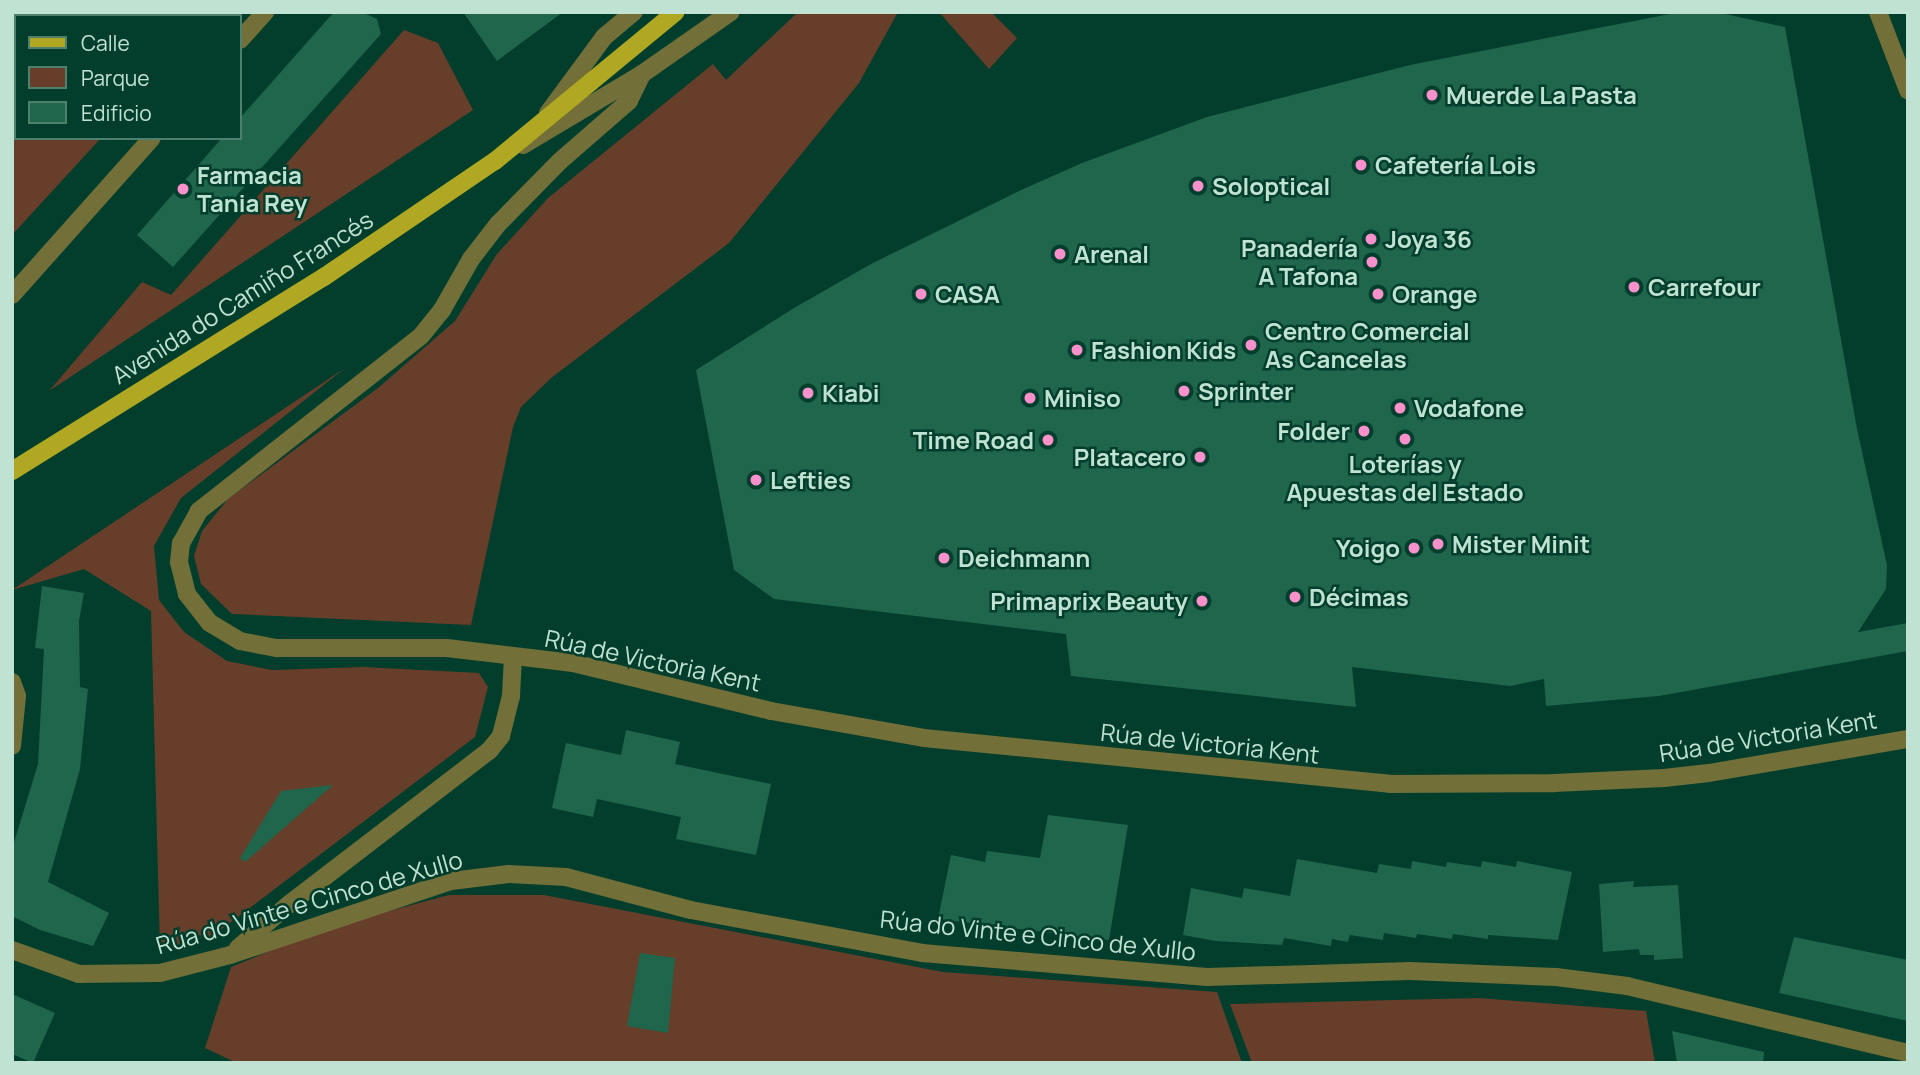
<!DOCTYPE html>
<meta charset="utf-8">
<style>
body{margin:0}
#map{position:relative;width:1920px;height:1075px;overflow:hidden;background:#033e2c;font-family:Manrope,sans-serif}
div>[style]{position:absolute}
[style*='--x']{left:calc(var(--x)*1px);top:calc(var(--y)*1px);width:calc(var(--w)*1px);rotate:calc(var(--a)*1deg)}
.green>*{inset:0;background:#673e2a}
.building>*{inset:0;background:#1f664d}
.minor>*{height:18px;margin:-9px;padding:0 9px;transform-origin:9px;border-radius:9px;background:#726f38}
.major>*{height:18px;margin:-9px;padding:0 9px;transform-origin:9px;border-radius:9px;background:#b0a822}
.dots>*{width:19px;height:19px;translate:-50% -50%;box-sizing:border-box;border:4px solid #033e2c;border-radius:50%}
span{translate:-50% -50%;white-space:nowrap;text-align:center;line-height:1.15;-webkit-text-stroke:5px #033e2c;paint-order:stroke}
.poi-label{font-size:24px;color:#c0e2d2;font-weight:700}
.left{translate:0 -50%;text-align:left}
.right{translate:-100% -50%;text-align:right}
.street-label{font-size:24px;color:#c0e2d2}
.frame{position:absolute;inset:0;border:14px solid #c0e2d2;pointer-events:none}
.legend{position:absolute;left:14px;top:14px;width:228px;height:126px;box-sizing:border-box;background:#033e2c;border:2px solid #4f806e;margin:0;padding:9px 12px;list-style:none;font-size:21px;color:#c0e2d2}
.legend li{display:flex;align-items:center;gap:14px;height:35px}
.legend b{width:35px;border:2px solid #4f806e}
</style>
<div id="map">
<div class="green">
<div style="clip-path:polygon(12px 12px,218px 12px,216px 16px,16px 16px,16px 138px,101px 138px,12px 235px)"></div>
<div style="clip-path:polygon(798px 12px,898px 12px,859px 83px,729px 243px,551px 378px,521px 407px,513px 427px,471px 625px,232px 614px,201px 584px,194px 556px,202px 531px,228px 499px,378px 388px,455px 321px,497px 254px,548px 198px,713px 64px,726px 80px)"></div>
<div style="clip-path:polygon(939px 12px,991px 12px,1017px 38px,989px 69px)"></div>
<div style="clip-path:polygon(404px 30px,438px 43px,473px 110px,49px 391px,142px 282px,171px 295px)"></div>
<div style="clip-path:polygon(345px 368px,181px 498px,154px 546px,159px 600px,184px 632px,227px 661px,272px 670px,363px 667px,479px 673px,488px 687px,475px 737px,214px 935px,160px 949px,151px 611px,84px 569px,12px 590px)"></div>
<div style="clip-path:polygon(449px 895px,544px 895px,943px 972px,1217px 992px,1242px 1063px,237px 1063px,205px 1048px,231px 967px,329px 927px)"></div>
<div style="clip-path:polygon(1479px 998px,1646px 1011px,1655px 1063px,1252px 1063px,1230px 1004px)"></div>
</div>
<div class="building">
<div style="clip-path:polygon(334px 12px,362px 12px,377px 19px,381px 34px,173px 267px,137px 235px,222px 138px,240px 138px,240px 118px)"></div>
<div style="clip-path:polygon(463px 12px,563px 12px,497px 61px)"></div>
<div style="clip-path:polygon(1680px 12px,1716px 12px,1785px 27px,1857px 429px,1887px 565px,1886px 589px,1858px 632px,1908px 623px,1908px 651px,1659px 696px,1546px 706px,1544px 679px,1510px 686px,1352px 667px,1356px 707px,1071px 676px,1066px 634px,774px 599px,734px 570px,696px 370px,794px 308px,871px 264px,1019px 191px,1082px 163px,1207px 117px,1410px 65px)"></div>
<div style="clip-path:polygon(42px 586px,84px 593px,79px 621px,80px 687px,88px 689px,80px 769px,48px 882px,109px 913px,93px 946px,40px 930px,12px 916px,12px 849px,38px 764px,44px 649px,35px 648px)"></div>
<div style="clip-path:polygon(626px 730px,680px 742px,675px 764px,771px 784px,756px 855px,676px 839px,681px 817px,597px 799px,593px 817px,552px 808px,566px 743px,621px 755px)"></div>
<div style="clip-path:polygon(333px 785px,245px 862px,240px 858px,281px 791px)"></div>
<div style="clip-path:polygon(1048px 815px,1128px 825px,1109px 940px,938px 919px,951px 855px,985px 862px,987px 851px,1040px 858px)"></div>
<div style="clip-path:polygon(1297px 859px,1377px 873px,1379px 864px,1411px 869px,1412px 861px,1446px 867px,1447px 862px,1481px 867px,1482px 861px,1516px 867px,1517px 861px,1572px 872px,1558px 940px,1488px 935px,1488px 939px,1453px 934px,1452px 939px,1417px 934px,1416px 938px,1384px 933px,1383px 940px,1350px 935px,1348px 942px,1332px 939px,1331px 946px,1284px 938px,1282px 945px,1216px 941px,1183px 935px,1191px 888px,1242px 898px,1244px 888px,1290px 896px)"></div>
<div style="clip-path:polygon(1634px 881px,1633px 887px,1678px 885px,1683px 958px,1654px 960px,1654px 955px,1640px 955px,1639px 949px,1603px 952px,1599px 884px)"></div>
<div style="clip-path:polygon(1794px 937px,1908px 960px,1908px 1021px,1779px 993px)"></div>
<div style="clip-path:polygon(640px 953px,675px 958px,668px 1033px,627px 1026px)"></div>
<div style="clip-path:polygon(12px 994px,55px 1013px,33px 1063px,12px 1054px)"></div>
<div style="clip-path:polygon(1672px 1031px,1764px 1052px,1763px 1063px,1677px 1063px)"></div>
</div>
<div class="minor">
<div style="--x:1878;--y:12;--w:84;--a:69"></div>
<div style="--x:240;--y:40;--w:38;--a:-48"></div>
<div style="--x:642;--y:74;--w:30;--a:116"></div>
<div style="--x:629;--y:101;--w:91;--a:139"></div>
<div style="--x:560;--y:161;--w:88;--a:134.5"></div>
<div style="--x:498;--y:224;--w:44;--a:127.6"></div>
<div style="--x:471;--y:259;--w:59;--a:119.6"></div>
<div style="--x:442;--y:310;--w:33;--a:129"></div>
<div style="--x:421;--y:336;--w:283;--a:141.8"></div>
<div style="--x:199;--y:511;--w:37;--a:119"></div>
<div style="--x:181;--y:543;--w:19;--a:96"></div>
<div style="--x:179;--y:562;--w:33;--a:76"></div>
<div style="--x:187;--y:594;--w:37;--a:52"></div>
<div style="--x:210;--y:623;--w:35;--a:31"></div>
<div style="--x:240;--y:641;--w:38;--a:11"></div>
<div style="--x:277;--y:648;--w:170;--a:0"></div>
<div style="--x:447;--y:648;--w:127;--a:6.8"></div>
<div style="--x:573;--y:663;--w:204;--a:13.6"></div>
<div style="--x:771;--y:711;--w:155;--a:10"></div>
<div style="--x:924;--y:738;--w:468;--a:5.6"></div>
<div style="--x:1390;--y:784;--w:164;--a:-0.3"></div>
<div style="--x:1554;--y:783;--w:110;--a:-2.6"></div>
<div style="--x:1664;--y:778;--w:45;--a:-6.3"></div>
<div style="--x:1709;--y:773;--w:202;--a:-9.7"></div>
<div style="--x:548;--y:113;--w:94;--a:-53.6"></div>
<div style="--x:604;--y:37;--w:39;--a:-40"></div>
<div style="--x:523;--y:145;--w:139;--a:-30.8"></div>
<div style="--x:642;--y:74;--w:108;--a:-34.9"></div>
<div style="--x:12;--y:295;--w:210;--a:-48.3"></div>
<div style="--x:12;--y:682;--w:15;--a:70"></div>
<div style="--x:17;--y:696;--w:50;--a:95.7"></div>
<div style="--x:238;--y:948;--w:66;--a:-40.7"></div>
<div style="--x:288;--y:905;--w:253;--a:-37.5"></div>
<div style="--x:489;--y:751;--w:19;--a:-51"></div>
<div style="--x:501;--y:736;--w:41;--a:-76"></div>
<div style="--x:511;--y:696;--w:40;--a:-87.1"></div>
<div style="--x:12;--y:950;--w:71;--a:19.7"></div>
<div style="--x:79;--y:974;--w:81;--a:-0.7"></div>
<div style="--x:160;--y:973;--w:72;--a:-14.4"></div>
<div style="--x:230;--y:955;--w:233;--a:-18.5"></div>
<div style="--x:451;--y:881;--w:58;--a:-6.9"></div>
<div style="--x:509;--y:874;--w:57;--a:3"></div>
<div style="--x:566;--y:877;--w:129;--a:14.8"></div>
<div style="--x:691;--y:910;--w:235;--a:10.5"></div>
<div style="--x:922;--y:953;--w:286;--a:4.8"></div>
<div style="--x:1207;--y:977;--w:203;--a:-1.7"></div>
<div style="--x:1410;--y:971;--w:146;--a:2.4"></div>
<div style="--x:1556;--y:977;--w:72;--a:7.2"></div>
<div style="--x:1627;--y:986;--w:289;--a:13.4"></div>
</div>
<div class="major">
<div style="--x:12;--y:471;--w:367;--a:-31.9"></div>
<div style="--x:324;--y:277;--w:207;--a:-34.2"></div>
<div style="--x:495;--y:161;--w:234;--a:-39.5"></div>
</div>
<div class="dots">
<div style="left:1432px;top:95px;background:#f890cb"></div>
<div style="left:1361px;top:165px;background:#f890cb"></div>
<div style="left:1198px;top:186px;background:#f890cb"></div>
<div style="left:183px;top:189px;background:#f890cb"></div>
<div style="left:1371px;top:239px;background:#f890cb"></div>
<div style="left:1060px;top:254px;background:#f890cb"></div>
<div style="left:1372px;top:262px;background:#f890cb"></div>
<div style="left:1634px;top:287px;background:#f890cb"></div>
<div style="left:921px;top:294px;background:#f890cb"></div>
<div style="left:1378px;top:294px;background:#f890cb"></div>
<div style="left:1251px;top:345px;background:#f890cb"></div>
<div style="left:1077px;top:350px;background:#f890cb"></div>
<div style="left:1184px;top:391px;background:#f890cb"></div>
<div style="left:808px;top:393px;background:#f890cb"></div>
<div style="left:1030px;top:398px;background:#f890cb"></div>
<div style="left:1400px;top:408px;background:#f890cb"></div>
<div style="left:1364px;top:431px;background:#f890cb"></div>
<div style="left:1405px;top:439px;background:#f890cb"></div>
<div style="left:1048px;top:440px;background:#f890cb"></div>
<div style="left:1200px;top:457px;background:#f890cb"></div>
<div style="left:756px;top:480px;background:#f890cb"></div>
<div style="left:1438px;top:544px;background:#f890cb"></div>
<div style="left:1414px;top:548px;background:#f890cb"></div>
<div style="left:944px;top:558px;background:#f890cb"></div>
<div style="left:1295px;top:597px;background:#f890cb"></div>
<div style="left:1202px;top:601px;background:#f890cb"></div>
</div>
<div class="poi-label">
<span class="left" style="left:1446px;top:95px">Muerde La Pasta</span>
<span class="left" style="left:1375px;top:165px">Cafetería Lois</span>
<span class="left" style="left:197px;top:189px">Farmacia<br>Tania Rey</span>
<span class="left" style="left:1212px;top:186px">Soloptical</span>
<span class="left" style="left:1385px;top:239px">Joya 36</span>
<span class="right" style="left:1358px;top:262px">Panadería<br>A Tafona</span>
<span class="left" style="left:1074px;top:254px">Arenal</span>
<span class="left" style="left:1648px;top:287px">Carrefour</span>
<span class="left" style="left:935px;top:294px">CASA</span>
<span class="left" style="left:1392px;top:294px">Orange</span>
<span class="left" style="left:1265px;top:345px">Centro Comercial<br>As Cancelas</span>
<span class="left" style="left:1091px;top:350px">Fashion Kids</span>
<span class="left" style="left:1198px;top:391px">Sprinter</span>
<span class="left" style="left:822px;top:393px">Kiabi</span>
<span class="left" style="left:1044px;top:398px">Miniso</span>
<span class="left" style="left:1414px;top:408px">Vodafone</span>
<span class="right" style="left:1350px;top:431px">Folder</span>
<span class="right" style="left:1034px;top:440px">Time Road</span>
<span class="right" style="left:1186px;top:457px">Platacero</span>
<span style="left:1405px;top:478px">Loterías y<br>Apuestas del Estado</span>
<span class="left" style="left:770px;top:480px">Lefties</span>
<span class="left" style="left:1452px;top:544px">Mister Minit</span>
<span class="right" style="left:1400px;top:548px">Yoigo</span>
<span class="left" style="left:958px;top:558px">Deichmann</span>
<span class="left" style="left:1309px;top:597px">Décimas</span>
<span class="right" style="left:1188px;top:601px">Primaprix Beauty</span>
</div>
<div class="street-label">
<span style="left:242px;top:297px;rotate:-32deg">Avenida do Camiño Francés</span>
<span style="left:653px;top:660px;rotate:12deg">Rúa de Victoria Kent</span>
<span style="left:1768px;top:736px;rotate:-9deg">Rúa de Victoria Kent</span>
<span style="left:1210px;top:743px;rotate:6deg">Rúa de Victoria Kent</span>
<span style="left:309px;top:902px;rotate:-16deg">Rúa do Vinte e Cinco de Xullo</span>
<span style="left:1038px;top:935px;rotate:6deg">Rúa do Vinte e Cinco de Xullo</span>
</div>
<div class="frame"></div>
<ul class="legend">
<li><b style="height:9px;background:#b0a822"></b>Calle</li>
<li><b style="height:19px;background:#673e2a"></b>Parque</li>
<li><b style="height:19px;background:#1f664d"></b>Edificio</li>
</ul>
</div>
